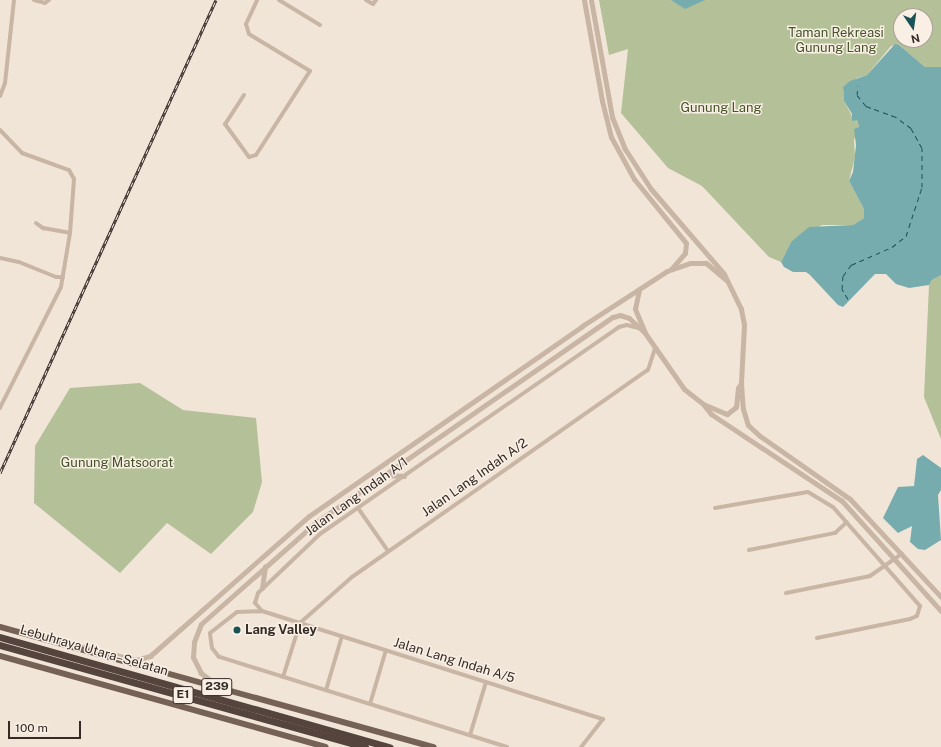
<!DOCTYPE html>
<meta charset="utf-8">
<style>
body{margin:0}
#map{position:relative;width:941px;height:747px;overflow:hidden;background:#f1e5d8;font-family:"Public Sans",sans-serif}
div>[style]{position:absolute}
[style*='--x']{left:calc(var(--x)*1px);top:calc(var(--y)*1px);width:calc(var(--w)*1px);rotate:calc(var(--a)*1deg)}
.green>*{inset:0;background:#b3c098}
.water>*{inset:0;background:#77acae}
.ferry>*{height:1px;margin-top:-0.5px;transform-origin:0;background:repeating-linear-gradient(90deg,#1b5256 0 5px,transparent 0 9px)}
.minor>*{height:4px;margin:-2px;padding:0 2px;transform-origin:2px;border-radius:2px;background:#c9b5a4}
.tertiary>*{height:5px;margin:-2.5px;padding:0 2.5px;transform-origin:2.5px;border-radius:2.5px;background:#c9b5a4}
.primary>*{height:6px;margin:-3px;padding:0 3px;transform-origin:3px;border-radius:3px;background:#766157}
.motorway>*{height:7px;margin:-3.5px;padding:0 3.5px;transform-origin:3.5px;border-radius:3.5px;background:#55443d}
.rail>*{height:3px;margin-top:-1.5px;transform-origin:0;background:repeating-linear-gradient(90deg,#f9efe4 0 4.5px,#342a26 0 9px);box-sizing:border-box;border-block:1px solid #342a26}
.dots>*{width:11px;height:11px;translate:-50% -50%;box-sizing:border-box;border:2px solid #f9efe4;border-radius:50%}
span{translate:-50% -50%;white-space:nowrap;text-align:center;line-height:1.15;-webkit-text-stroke:3px #f9efe4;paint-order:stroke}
.shield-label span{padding:1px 3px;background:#f9efe4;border:1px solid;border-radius:3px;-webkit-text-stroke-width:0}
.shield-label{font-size:12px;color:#342a26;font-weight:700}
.park-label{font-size:13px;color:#445329}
.street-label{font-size:13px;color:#342a26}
.poi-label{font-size:13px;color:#342a26;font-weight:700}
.left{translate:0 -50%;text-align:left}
.north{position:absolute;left:893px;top:8px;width:40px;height:40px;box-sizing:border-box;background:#f9efe4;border:1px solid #aaa098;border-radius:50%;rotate:167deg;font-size:11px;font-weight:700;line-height:16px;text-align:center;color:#342a26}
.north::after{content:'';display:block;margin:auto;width:14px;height:18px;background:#1b5256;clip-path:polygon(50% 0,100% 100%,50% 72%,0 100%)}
.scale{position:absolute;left:8px;top:721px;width:73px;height:18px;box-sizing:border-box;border:2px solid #342a26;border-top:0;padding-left:5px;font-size:12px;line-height:14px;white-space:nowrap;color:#342a26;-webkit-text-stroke:3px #f9efe4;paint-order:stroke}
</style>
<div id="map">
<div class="green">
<div style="clip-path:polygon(evenodd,599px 0,941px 0,941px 67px,925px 67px,899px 45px,891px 46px,867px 75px,857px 78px,843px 88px,844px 101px,853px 118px,857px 120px,859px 128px,854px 140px,855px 157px,849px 181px,864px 209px,864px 218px,853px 225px,822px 225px,791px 242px,781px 262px,769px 257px,702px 186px,668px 168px,621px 113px,628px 49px,609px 55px,599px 0,901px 16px,925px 16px,925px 40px,901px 40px,901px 16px)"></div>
<div style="clip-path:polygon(941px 275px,941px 439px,924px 397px,929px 285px,932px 280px)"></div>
<div style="clip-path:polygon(140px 383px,183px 410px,256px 418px,262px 482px,253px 512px,211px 554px,167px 523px,120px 573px,34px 503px,35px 446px,70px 388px)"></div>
</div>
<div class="water">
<div style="clip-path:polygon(671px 0,705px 0,685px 9px)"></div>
<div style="clip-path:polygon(895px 44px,899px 45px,925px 67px,941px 67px,941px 275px,932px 280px,929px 285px,909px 288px,896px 284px,886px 274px,875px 274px,843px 307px,838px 305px,810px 275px,806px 272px,793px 272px,784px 267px,781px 262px,791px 242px,809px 227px,853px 225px,864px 218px,864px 209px,849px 181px,853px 172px,856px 145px,854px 129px,859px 127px,857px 120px,852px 121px,852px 114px,844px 101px,843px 87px,850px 81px,867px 75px)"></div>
<div style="clip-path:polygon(923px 455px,941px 468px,941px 490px,938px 495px,941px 540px,925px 550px,918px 549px,910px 542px,912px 526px,898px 533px,883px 518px,898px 487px,914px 486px,917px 459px)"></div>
</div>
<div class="ferry">
<div style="--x:848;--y:299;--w:12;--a:-121"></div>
<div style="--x:842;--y:289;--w:13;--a:-86"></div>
<div style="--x:843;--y:276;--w:14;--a:-54"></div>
<div style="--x:851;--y:265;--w:45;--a:-23.7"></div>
<div style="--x:892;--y:247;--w:18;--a:-38"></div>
<div style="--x:906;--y:236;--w:52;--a:-71.9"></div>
<div style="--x:922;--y:187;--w:39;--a:-90"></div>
<div style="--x:922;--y:148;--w:23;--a:-119"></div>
<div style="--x:911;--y:128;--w:19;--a:-144"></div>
<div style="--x:896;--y:117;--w:32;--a:-160"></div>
<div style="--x:866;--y:106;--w:14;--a:-129"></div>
<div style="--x:857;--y:95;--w:9;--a:-84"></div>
</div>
<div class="minor">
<div style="--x:34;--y:0;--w:11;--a:15"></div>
<div style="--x:45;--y:3;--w:5;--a:-37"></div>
<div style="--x:279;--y:0;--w:48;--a:31.4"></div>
<div style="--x:366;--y:0;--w:8;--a:30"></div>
<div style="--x:373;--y:4;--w:5;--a:-53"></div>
<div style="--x:244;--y:95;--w:35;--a:123"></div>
<div style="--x:225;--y:124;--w:41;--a:54"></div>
<div style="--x:249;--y:157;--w:7;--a:-16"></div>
<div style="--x:256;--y:155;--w:100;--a:-57.3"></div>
<div style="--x:310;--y:71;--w:71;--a:-148.8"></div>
<div style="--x:249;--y:34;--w:10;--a:-107"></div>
<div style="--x:246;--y:24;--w:26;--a:-65"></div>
<div style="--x:0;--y:96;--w:14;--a:-69"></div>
<div style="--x:5;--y:83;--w:83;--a:-83.8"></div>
<div style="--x:0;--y:130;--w:32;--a:46"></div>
<div style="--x:22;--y:153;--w:50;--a:19.9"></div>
<div style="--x:69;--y:170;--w:10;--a:61"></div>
<div style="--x:74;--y:179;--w:54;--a:94.2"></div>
<div style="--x:70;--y:233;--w:55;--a:99.5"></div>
<div style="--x:61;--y:287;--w:136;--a:116.8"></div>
<div style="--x:36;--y:223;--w:9;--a:36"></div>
<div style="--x:43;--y:228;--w:27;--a:10"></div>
<div style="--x:0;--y:258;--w:19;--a:12"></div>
<div style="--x:19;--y:262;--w:40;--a:22"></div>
<div style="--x:56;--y:277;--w:7;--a:0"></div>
<div style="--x:358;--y:508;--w:52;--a:55.1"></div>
<div style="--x:715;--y:508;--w:94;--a:-9.8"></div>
<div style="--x:808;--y:492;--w:29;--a:31"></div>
<div style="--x:833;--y:507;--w:132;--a:48.7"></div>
<div style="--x:920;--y:606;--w:10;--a:107"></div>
<div style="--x:917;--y:616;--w:8;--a:157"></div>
<div style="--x:910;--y:619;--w:95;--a:168.5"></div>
<div style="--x:749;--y:550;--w:88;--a:-11.2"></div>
<div style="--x:835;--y:533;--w:16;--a:-43"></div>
<div style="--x:786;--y:593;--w:86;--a:-11.4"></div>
<div style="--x:870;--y:576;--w:39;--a:-35"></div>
<div style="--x:262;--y:611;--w:11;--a:-131"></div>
<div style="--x:255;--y:603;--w:10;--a:-73"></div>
<div style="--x:258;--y:593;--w:86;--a:-43.6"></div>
<div style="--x:320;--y:534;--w:364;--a:-34.7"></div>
<div style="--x:619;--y:327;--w:8;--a:-14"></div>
<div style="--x:627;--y:325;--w:11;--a:15"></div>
<div style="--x:300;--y:623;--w:69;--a:-41.5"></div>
<div style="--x:352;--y:577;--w:361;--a:-35"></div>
<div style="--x:648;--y:370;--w:23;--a:-72"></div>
<div style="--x:283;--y:677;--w:57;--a:-72.5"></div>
<div style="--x:326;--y:690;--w:56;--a:-73.5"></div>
<div style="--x:370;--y:704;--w:56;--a:-73.5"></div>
<div style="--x:470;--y:735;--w:55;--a:-73.2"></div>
<div style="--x:507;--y:747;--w:302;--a:-162.6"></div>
<div style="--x:219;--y:657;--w:11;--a:-128"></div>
<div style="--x:212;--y:648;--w:15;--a:-98"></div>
<div style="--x:210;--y:633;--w:34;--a:-38"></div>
<div style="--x:237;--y:612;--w:25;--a:-2"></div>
<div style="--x:262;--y:611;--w:358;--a:17.6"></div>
<div style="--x:603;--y:719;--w:36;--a:128"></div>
</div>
<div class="tertiary">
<div style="--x:584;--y:0;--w:103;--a:79.9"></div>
<div style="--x:602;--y:101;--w:37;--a:76"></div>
<div style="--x:611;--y:137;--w:48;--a:61.3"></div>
<div style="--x:634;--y:179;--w:82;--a:50.9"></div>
<div style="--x:686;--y:243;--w:10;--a:96"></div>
<div style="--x:685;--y:253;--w:21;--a:131"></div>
<div style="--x:591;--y:0;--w:119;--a:79.8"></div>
<div style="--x:612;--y:117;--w:35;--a:68"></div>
<div style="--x:625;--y:149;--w:48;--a:57"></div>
<div style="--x:651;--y:189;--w:112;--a:49.3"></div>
<div style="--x:724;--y:274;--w:39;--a:64"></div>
<div style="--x:741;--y:309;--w:16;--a:79"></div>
<div style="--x:744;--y:325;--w:58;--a:93"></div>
<div style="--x:741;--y:383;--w:26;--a:86"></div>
<div style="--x:743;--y:409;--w:17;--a:73"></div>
<div style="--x:748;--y:425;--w:16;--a:43"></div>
<div style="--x:760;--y:436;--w:110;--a:35"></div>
<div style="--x:850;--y:499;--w:134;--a:47.1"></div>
<div style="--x:639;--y:290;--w:19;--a:102"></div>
<div style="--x:635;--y:309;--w:26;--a:67"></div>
<div style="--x:645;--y:333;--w:68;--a:55.1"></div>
<div style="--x:684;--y:389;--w:24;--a:38"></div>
<div style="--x:703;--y:404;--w:26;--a:23"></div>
<div style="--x:727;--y:414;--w:11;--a:-38"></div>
<div style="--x:736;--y:407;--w:19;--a:-84"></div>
<div style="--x:738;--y:388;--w:6;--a:-59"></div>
<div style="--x:703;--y:404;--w:13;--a:51"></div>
<div style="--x:711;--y:414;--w:157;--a:33.6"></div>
<div style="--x:842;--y:501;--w:148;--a:48"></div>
<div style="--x:383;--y:475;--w:21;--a:3"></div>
<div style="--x:262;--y:588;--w:22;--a:-82"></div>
<div style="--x:82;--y:647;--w:56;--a:13.5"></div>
<div style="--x:136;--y:660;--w:15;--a:-16"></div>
<div style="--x:150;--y:656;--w:212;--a:-41.4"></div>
<div style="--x:309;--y:516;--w:333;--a:-34.8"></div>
<div style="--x:582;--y:326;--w:101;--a:-32.9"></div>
<div style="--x:667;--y:271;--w:24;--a:-19"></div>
<div style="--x:690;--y:263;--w:16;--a:0"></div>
<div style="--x:706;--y:263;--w:26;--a:40"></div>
<div style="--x:220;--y:687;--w:24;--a:-144"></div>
<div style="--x:201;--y:673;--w:18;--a:-117"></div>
<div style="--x:193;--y:657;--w:15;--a:-86"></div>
<div style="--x:194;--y:642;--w:19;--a:-69"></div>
<div style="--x:201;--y:624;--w:152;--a:-41.5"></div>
<div style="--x:315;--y:523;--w:362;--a:-34.7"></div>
<div style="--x:613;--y:317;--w:7;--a:-16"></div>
<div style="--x:620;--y:315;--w:9;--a:18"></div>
<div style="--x:629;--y:318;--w:22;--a:43"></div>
</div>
<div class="primary">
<div style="--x:0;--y:627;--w:450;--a:15.5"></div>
<div style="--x:0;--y:656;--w:338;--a:15.6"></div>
</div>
<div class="motorway">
<div style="--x:0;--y:637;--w:405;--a:15.8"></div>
<div style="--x:0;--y:645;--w:379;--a:15.6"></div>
</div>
<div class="rail">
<div style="--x:0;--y:473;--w:520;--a:-65.46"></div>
</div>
<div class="dots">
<div style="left:237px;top:630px;background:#1b5256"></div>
</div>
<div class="shield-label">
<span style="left:217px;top:687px">239</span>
<span style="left:183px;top:695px">E1</span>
</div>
<div class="park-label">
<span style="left:836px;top:41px">Taman Rekreasi<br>Gunung Lang</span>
<span style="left:721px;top:108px">Gunung Lang</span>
<span style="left:117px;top:463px">Gunung Matsoorat</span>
</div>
<div class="street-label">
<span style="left:475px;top:478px;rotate:-35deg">Jalan Lang Indah A/2</span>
<span style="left:357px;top:497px;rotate:-36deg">Jalan Lang Indah A/1</span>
<span style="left:94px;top:651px;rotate:16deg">Lebuhraya Utara–Selatan</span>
<span style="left:454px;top:661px;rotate:17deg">Jalan Lang Indah A/5</span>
</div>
<div class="poi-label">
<span class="left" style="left:245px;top:630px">Lang Valley</span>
</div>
<div class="north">N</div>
<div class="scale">100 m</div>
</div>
